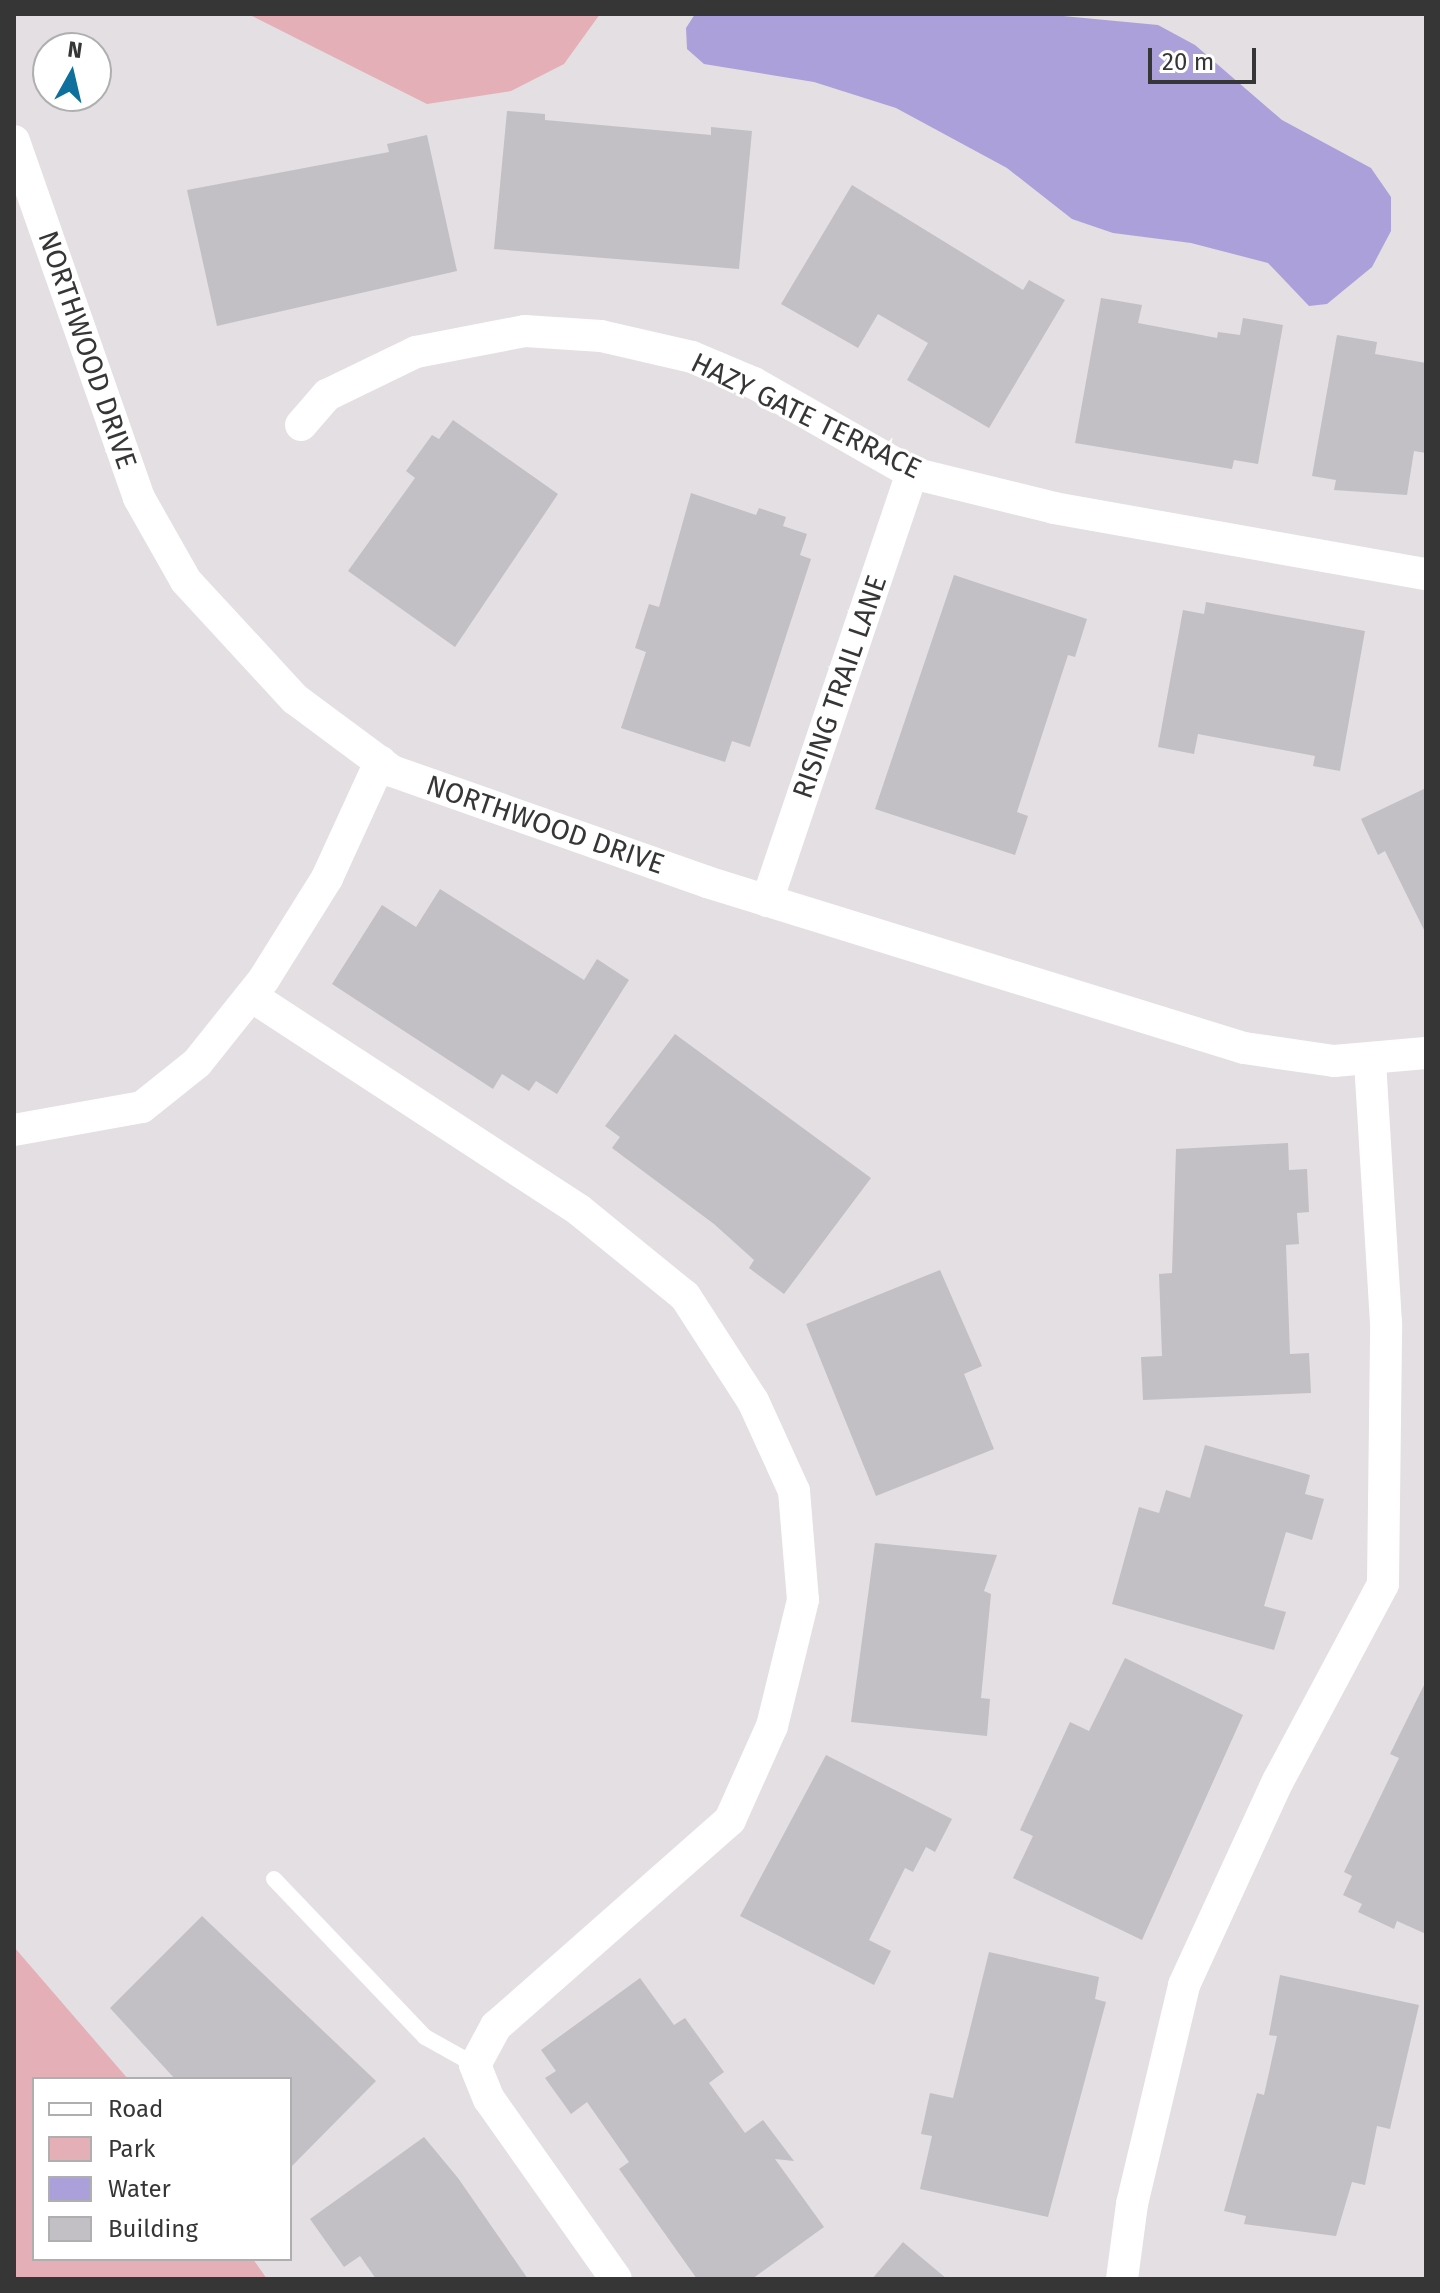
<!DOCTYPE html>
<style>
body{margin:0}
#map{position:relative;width:1440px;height:2293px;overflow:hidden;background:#e3dfe2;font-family:"Fira Sans",sans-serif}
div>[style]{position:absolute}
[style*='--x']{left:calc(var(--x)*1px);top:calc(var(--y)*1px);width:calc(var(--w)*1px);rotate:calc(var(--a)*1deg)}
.green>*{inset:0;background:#e4afb6}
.water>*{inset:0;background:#aca0da}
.building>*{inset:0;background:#c2c0c4}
.service>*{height:16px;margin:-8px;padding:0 8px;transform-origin:8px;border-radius:8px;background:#fff}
.minor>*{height:32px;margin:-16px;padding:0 16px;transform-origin:16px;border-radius:16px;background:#fff}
span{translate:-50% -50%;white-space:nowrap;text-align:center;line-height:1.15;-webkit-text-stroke:6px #fff;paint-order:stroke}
.street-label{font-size:28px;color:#373637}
.frame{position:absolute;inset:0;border:16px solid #373637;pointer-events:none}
.legend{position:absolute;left:32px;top:2077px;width:260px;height:184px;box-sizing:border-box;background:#fff;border:2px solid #afafaf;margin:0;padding:10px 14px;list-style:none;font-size:24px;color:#373637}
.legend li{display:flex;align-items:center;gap:16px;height:40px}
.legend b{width:40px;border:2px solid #afafaf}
.north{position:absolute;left:32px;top:32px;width:80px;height:80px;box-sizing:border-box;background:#fff;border:2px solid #afafaf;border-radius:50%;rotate:8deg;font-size:22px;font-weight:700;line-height:32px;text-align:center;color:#373637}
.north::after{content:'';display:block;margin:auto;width:28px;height:36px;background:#0f709e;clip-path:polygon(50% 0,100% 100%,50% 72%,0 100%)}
.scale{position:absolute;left:1148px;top:48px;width:108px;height:36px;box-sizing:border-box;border:4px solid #373637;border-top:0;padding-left:10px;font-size:24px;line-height:28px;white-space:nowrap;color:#373637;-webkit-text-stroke:6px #fff;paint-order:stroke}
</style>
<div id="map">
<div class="green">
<div style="clip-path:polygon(248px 14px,600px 14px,564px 64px,511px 91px,427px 104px)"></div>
<div style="clip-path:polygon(14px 1947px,128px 2079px,34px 2079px,34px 2259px,253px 2259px,267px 2279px,14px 2279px)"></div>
</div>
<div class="water">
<div style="clip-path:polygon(695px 14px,1042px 14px,1158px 25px,1195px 45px,1282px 120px,1371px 168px,1391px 197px,1391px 231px,1372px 267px,1327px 304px,1309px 306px,1268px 263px,1191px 243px,1113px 233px,1072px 219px,1007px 168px,896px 108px,814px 82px,704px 64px,687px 49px,686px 28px)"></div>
</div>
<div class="building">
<div style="clip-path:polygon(507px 111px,545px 114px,545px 120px,711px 135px,711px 127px,752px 131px,739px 269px,494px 249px)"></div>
<div style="clip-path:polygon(427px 135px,457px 271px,217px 326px,187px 190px,389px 152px,387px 144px)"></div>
<div style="clip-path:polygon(852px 185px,1023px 290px,1029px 280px,1065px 300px,989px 428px,907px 380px,928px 343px,878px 314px,858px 348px,781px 304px)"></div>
<div style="clip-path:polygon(1101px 298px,1142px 305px,1138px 323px,1217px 338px,1218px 332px,1240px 335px,1243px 318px,1283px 325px,1258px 464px,1234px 460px,1232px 469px,1075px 443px)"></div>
<div style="clip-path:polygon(1337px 335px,1377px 342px,1375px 354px,1426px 363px,1426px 453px,1414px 451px,1407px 495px,1334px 490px,1336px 480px,1312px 476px)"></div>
<div style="clip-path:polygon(453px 420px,558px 494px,455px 647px,348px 571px,415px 478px,406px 471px,432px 435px,439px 439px)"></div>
<div style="clip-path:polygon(691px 493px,756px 515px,759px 508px,786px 517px,783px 526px,807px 534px,800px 555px,811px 559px,750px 747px,732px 741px,725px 762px,621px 728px,646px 652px,635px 648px,649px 604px,659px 607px)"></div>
<div style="clip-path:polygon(954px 575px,1087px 619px,1075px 657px,1068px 655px,1017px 812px,1028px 816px,1015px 855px,875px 809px)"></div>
<div style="clip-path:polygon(1206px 602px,1365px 631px,1340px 771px,1313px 766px,1315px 756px,1198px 734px,1194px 754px,1158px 747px,1183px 610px,1204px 614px)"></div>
<div style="clip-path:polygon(1426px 788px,1426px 934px,1385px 851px,1378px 855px,1361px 819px)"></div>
<div style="clip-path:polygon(440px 889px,584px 980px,597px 959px,629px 980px,557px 1094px,536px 1081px,529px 1091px,502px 1074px,493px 1089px,332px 984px,382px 905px,416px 927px)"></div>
<div style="clip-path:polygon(675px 1034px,871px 1178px,784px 1294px,749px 1268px,754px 1260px,714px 1224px,612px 1148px,620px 1137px,605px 1126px)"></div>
<div style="clip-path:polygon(1288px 1143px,1289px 1170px,1307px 1169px,1309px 1212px,1297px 1213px,1299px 1244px,1286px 1245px,1290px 1354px,1309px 1353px,1311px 1393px,1143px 1400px,1141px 1357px,1162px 1356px,1159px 1274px,1172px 1273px,1176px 1149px)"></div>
<div style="clip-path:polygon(940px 1270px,982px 1366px,964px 1374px,994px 1449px,876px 1496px,806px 1324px)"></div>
<div style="clip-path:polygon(1205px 1445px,1310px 1475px,1305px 1494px,1324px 1499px,1312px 1540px,1286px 1532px,1264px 1606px,1286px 1612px,1274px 1650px,1112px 1604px,1139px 1507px,1159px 1513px,1166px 1490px,1190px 1498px)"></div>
<div style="clip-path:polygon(875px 1543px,997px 1555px,984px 1591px,991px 1594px,981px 1698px,990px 1699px,987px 1736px,851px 1722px)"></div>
<div style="clip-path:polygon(1125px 1658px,1243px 1715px,1142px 1940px,1013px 1878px,1033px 1836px,1020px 1830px,1070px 1722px,1089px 1731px)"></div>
<div style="clip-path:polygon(1426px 1681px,1426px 1934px,1397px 1921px,1394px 1929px,1358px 1912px,1362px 1904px,1343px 1895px,1352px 1876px,1344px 1872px,1399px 1758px,1390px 1754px)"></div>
<div style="clip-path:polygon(826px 1755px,952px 1819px,935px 1852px,926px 1847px,913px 1872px,905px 1868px,869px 1940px,891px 1951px,874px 1985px,740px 1916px)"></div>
<div style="clip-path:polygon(202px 1916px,376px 2081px,290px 2168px,290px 2079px,175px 2079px,110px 2008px)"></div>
<div style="clip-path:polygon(989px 1952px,1099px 1977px,1095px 1999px,1106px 2002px,1048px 2217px,920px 2189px,932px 2136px,921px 2134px,930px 2093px,953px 2098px)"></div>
<div style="clip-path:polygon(1280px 1975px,1419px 2005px,1390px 2129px,1377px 2126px,1365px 2185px,1352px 2182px,1336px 2236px,1244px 2224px,1246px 2216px,1224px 2211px,1257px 2093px,1264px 2095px,1277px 2036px,1269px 2035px)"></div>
<div style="clip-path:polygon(640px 1978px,674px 2025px,685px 2018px,724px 2072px,709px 2083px,745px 2133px,763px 2120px,794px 2161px,775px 2159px,824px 2227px,752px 2279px,697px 2279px,619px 2169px,629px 2162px,587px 2102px,571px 2114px,545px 2078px,556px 2071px,541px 2050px)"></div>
<div style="clip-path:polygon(424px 2137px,458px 2178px,528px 2279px,376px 2279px,360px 2256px,344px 2267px,310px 2219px)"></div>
<div style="clip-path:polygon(903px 2242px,947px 2279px,872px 2279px)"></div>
</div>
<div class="service">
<div style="--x:274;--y:1879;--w:219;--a:46.3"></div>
<div style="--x:425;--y:2037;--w:57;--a:29.2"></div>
</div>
<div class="minor">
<div style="--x:14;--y:141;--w:378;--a:70.7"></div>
<div style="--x:139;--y:498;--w:95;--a:60.5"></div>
<div style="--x:186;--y:581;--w:161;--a:47.3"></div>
<div style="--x:295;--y:699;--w:121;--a:36.6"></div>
<div style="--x:392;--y:771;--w:334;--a:19.4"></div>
<div style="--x:707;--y:882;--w:562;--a:17.18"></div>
<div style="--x:1244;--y:1048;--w:91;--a:8.2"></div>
<div style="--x:1334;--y:1061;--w:92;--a:-5"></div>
<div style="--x:301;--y:425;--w:40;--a:-49"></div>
<div style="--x:327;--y:395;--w:99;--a:-25.8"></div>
<div style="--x:416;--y:352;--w:111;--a:-10.9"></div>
<div style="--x:525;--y:331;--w:76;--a:3.8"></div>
<div style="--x:601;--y:336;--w:93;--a:13"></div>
<div style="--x:692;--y:357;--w:67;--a:22.8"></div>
<div style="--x:754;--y:383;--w:182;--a:29.7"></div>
<div style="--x:912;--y:473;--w:146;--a:13.8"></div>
<div style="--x:1054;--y:508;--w:378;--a:10.1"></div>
<div style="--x:767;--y:901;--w:452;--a:-71.3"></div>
<div style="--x:251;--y:996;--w:392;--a:33.1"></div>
<div style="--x:579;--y:1210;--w:136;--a:39.1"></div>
<div style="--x:685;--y:1296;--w:125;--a:57.1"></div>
<div style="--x:753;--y:1401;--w:99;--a:65.5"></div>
<div style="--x:794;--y:1491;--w:109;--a:85.3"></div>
<div style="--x:803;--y:1600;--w:130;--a:103.8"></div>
<div style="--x:772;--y:1726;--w:103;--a:114.1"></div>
<div style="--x:730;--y:1820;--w:312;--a:138.6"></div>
<div style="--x:496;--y:2026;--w:44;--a:118.3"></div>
<div style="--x:475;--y:2065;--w:37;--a:68"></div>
<div style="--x:489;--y:2099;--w:220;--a:54.8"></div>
<div style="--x:14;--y:1130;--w:130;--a:-10.2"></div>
<div style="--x:142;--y:1107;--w:70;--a:-38.7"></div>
<div style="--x:197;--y:1063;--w:107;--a:-51.4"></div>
<div style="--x:264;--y:979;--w:119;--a:-58"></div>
<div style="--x:327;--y:878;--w:128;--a:-65.4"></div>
<div style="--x:1122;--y:2279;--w:76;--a:-82.4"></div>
<div style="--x:1132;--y:2204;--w:225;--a:-76.6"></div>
<div style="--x:1184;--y:1985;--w:225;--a:-65.3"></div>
<div style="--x:1278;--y:1781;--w:223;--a:-61.9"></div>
<div style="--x:1383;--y:1584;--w:261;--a:-89.3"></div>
<div style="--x:1386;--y:1323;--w:264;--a:-93.5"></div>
</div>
<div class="street-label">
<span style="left:87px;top:350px;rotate:71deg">NORTHWOOD DRIVE</span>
<span style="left:806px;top:416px;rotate:26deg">HAZY GATE TERRACE</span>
<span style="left:840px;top:687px;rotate:-71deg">RISING TRAIL LANE</span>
<span style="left:545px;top:825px;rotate:19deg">NORTHWOOD DRIVE</span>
</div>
<div class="frame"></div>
<ul class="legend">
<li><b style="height:10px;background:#fff"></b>Road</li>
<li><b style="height:22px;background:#e4afb6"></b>Park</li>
<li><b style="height:22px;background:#aca0da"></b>Water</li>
<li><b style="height:22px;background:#c2c0c4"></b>Building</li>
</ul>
<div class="north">N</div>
<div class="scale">20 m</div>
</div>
